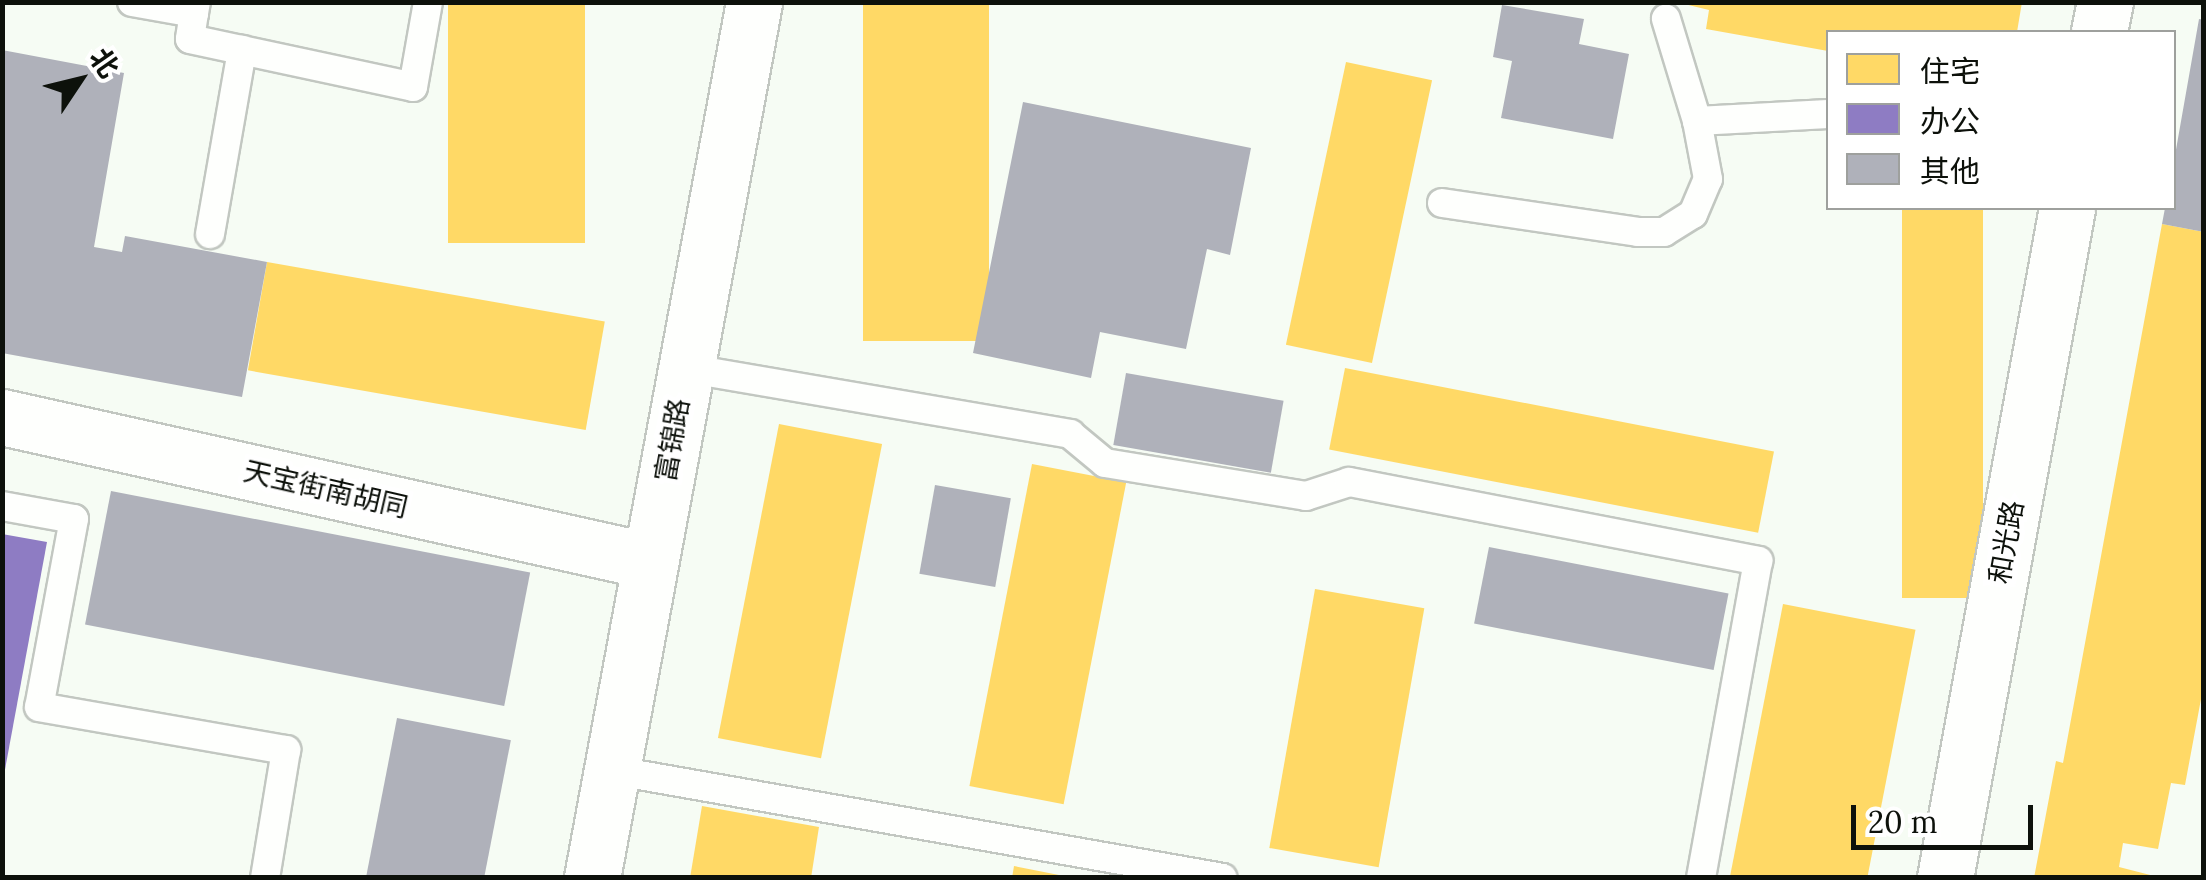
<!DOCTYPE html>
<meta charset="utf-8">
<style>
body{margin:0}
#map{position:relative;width:2206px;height:880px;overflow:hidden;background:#f6fcf4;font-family:Lora,"Noto Sans SC",serif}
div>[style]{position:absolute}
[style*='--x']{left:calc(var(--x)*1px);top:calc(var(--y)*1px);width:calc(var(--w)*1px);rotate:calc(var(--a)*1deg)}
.homes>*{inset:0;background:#ffd966;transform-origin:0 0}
.offices>*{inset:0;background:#8e7cc3}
.building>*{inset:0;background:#afb1ba;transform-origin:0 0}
.roads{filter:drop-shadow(2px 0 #c2c7c1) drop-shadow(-2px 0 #c2c7c1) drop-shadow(0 2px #c2c7c1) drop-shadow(0 -2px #c2c7c1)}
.service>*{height:28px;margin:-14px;padding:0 14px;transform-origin:14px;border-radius:14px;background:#fefffd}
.minor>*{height:55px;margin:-27.5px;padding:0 27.5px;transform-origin:27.5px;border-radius:27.5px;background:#fefffd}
.tertiary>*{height:55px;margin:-27.5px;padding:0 27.5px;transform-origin:27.5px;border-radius:27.5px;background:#fefffd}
span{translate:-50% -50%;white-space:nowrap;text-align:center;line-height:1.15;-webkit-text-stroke:10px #fff;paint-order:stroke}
.street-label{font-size:28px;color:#0d110b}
.frame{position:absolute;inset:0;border:5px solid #0d110b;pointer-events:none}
.legend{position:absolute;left:1826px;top:30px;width:350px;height:180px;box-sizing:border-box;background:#fff;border:2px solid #9ea09d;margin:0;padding:12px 18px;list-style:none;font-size:30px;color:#0d110b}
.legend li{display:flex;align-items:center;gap:20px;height:50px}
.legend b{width:50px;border:2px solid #9ea09d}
.north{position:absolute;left:30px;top:30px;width:100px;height:100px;-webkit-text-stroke:8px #fff;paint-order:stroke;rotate:55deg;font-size:28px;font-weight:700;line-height:40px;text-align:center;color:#0d110b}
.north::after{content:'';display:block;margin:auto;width:35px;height:45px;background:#0d110b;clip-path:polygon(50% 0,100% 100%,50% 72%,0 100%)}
.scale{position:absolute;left:1851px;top:805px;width:182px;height:45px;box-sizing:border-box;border:5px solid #0d110b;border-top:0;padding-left:12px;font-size:30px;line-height:35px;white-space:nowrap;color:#0d110b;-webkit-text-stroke:8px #fff;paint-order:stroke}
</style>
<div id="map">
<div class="homes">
<div style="left:448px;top:2px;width:137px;height:241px"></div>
<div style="left:863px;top:2px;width:126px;height:339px"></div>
<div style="clip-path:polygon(1676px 2px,2022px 2px,2017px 32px,1828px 32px,1828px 51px,1706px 29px,1709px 10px)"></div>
<div style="left:1346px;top:62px;width:88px;height:289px;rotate:12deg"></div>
<div style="left:1902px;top:208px;width:81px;height:390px"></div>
<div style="clip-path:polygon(2162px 224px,2204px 232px,2204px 683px,2185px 785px,2171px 783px,2158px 849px,2123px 843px,2119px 867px,2162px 878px,2034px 878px,2056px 761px,2063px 763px)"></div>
<div style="left:267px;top:262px;width:343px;height:110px;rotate:10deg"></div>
<div style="left:1345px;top:368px;width:437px;height:83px;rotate:11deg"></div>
<div style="left:779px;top:424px;width:105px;height:320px;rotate:11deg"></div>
<div style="left:1032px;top:464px;width:96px;height:328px;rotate:11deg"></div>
<div style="left:1315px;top:589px;width:111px;height:263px;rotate:10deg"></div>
<div style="left:1783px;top:604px;width:135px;height:279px;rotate:11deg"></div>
<div style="clip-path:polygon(702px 806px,819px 827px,811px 878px,690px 878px)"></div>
<div style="clip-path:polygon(1014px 866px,1064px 876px,1063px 878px,1012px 878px)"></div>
</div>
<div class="offices">
<div style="clip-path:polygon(2px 534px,47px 542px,4px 775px,2px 774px)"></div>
</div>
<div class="building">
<div style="clip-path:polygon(1502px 5px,1584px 19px,1579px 44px,1629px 54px,1613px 139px,1501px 118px,1512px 61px,1493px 57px)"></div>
<div style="clip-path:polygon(2199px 19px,2204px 20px,2204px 232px,2162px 224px,2165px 208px,2174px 208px,2174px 161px)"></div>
<div style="clip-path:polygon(2px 50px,124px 73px,94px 247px,122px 252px,125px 236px,267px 262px,242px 397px,2px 353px)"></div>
<div style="clip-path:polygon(1023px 102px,1251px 148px,1230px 255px,1207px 249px,1186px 349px,1100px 332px,1091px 378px,973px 353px)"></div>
<div style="left:1126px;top:373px;width:160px;height:73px;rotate:10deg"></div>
<div style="left:935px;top:485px;width:77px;height:90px;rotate:10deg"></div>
<div style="left:111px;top:491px;width:427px;height:136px;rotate:11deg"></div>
<div style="left:1489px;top:547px;width:244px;height:78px;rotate:11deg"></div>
<div style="left:397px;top:718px;width:116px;height:163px;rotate:11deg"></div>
</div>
<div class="roads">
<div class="service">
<div style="--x:132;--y:2;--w:63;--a:10.1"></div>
<div style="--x:194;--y:13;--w:11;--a:-80"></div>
<div style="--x:194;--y:13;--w:26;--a:99"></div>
<div style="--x:190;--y:39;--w:228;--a:12.1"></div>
<div style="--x:413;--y:87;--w:86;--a:-80"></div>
<div style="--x:1697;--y:121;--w:131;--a:-3.1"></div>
<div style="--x:1442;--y:203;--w:198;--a:8.4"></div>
<div style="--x:1638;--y:232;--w:26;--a:0"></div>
<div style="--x:1664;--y:232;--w:34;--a:-32"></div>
<div style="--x:1693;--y:214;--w:38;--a:-67"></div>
<div style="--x:1708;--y:179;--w:59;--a:-100.7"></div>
<div style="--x:1697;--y:121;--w:107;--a:-106.9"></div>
<div style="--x:210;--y:234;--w:187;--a:-80.1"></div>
<div style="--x:685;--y:368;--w:391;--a:9.7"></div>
<div style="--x:1070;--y:434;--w:45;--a:39.6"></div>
<div style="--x:1105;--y:463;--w:204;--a:9.3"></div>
<div style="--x:1306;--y:496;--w:45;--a:-18"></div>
<div style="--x:1349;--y:482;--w:417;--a:10.9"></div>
<div style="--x:1758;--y:561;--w:322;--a:100.2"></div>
<div style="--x:2;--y:506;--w:73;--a:10.2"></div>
<div style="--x:74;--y:519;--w:191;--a:100.5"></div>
<div style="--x:39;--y:707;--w:251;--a:9.9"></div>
<div style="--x:286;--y:750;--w:130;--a:99.3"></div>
<div style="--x:611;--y:770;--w:621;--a:10.01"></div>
</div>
<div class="minor">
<div style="--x:2;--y:417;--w:664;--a:12.53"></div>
</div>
<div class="tertiary">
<div style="--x:2099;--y:32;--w:31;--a:-79"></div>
<div style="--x:592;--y:878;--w:891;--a:-79.52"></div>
<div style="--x:1945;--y:878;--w:681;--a:-79.68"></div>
</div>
</div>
<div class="street-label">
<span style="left:672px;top:440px;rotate:-80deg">富锦路</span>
<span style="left:326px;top:489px;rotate:13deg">天宝街南胡同</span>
<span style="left:2006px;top:542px;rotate:-80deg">和光路</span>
</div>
<div class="frame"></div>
<ul class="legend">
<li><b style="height:28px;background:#ffd966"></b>住宅</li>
<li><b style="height:28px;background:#8e7cc3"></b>办公</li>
<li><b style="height:28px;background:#afb1ba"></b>其他</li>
</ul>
<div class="north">北</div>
<div class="scale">20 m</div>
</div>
